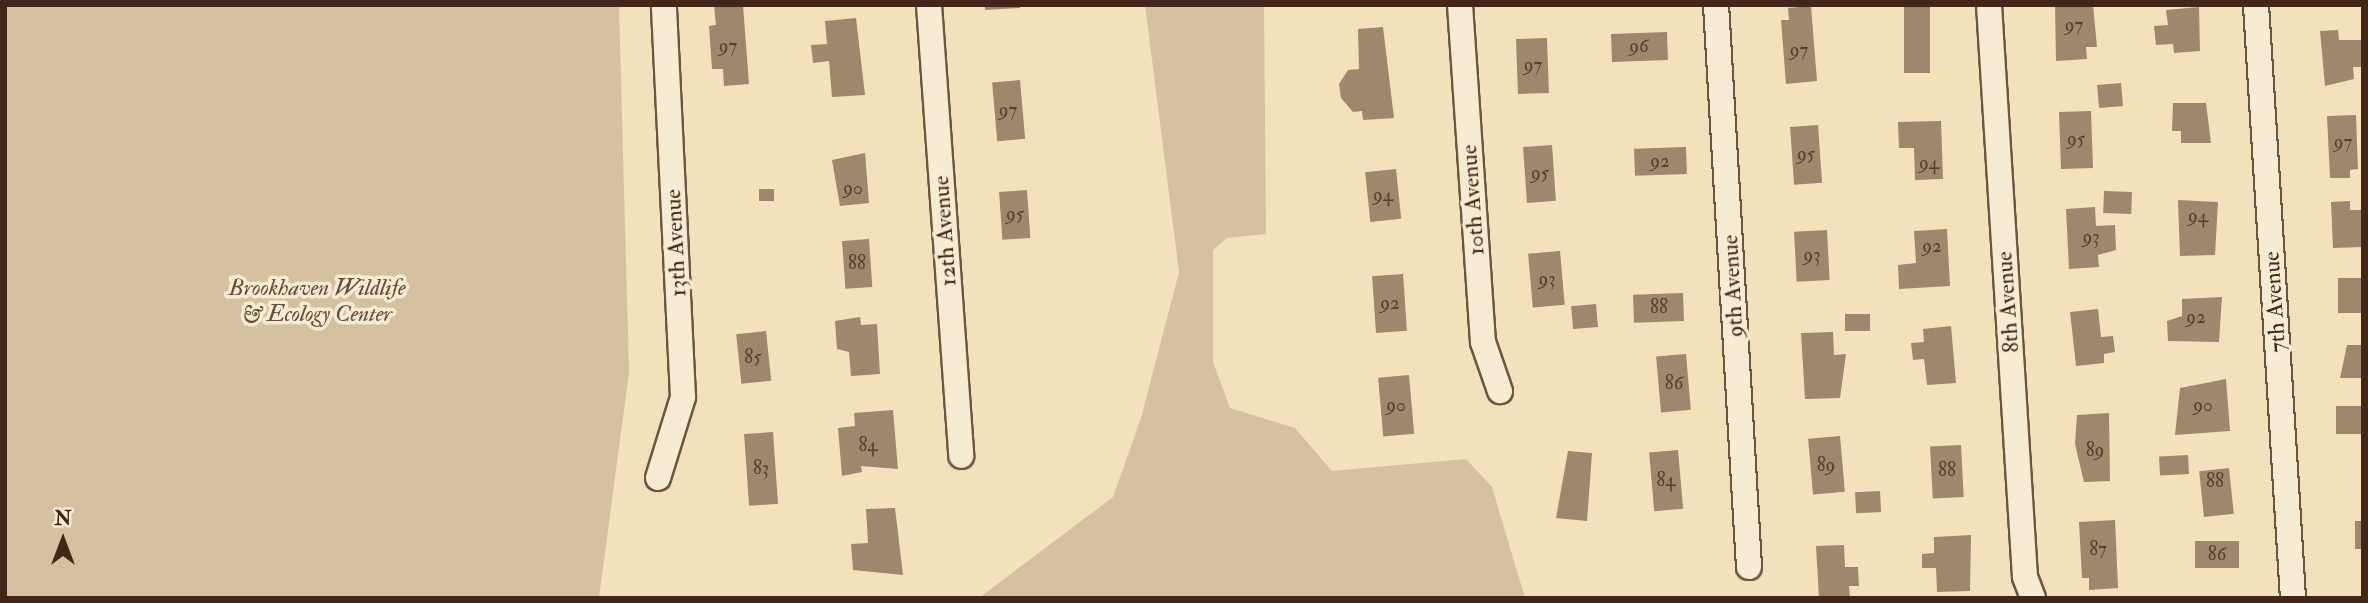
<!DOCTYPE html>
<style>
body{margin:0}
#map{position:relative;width:2368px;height:603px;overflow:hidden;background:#f3e1bb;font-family:"IM FELL Double Pica",serif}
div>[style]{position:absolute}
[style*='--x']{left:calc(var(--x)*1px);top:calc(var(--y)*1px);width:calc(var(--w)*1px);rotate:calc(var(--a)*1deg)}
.green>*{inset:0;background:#d5c19f}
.building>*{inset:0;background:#9e876c;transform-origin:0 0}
.roads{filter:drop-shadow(2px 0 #6e5540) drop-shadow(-2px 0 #6e5540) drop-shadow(0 2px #6e5540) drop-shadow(0 -2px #6e5540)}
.minor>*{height:24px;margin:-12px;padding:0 12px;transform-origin:12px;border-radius:12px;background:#f7ecd3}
span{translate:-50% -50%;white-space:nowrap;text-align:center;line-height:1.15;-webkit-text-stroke:7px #f7ecd3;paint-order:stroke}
.number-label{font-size:19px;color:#593e2c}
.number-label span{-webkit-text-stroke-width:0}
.street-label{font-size:23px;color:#422617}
.park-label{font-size:23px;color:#674d39;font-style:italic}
.frame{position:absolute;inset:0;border:7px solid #422617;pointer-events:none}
.north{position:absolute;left:28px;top:505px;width:70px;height:70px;-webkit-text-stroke:5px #f7ecd3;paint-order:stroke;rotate:0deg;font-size:19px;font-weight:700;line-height:28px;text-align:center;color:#422617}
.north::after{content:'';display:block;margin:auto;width:24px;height:32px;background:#422617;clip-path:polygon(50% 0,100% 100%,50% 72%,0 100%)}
</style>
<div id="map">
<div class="green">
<div style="clip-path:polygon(5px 5px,619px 5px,629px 372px,599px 598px,5px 598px)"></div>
<div style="clip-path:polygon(1145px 5px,1264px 5px,1266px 234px,1227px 238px,1213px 250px,1213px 362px,1230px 408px,1295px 428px,1332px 471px,1466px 459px,1492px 487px,1525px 598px,979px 598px,1113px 497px,1141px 418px,1179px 272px)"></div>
</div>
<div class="building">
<div style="clip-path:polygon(714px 5px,743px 5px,749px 84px,724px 86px,723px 69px,712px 69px,709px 26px,716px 25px)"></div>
<div style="clip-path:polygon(985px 5px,1020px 5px,1020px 8px,985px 10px)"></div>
<div style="left:1904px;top:5px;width:26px;height:68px"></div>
<div style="clip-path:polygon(2055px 5px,2093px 5px,2097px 47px,2086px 47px,2087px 59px,2056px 61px)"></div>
<div style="clip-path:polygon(1811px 6px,1817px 81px,1786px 84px,1781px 20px,1789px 20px,1788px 8px)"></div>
<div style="clip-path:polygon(2199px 7px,2200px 51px,2174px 53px,2173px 44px,2156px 45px,2154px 26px,2168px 25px,2166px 10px)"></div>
<div style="clip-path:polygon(856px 18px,865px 95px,832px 97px,829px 61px,813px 63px,811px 45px,827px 44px,825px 21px)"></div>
<div style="clip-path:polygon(1383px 27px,1394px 118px,1363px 120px,1362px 111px,1353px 112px,1341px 98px,1339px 84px,1348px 70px,1359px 69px,1358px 29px)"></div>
<div style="clip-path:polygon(2338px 30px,2339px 40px,2363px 40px,2363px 67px,2353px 67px,2354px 79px,2325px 86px,2320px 31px)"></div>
<div style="left:1667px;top:32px;width:28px;height:56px;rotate:88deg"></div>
<div style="left:1547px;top:38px;width:55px;height:31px;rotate:88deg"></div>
<div style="left:1020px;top:80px;width:59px;height:28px;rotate:85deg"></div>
<div style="left:2121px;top:83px;width:23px;height:24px;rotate:85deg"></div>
<div style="clip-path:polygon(2173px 103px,2206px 103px,2211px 143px,2181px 143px,2181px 131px,2172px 131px)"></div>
<div style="left:2091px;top:111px;width:57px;height:32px;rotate:88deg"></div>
<div style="clip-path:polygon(2356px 115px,2358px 169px,2350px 170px,2350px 178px,2330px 178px,2327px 116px)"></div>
<div style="clip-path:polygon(1941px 121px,1943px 179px,1915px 180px,1914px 148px,1899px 148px,1898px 122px)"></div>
<div style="left:1818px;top:125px;width:58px;height:28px;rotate:86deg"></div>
<div style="left:1552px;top:145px;width:56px;height:29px;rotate:86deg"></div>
<div style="left:1686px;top:147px;width:27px;height:52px;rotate:88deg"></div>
<div style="clip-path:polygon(865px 153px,869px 203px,840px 206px,832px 160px)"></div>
<div style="left:1396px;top:169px;width:50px;height:31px;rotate:84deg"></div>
<div style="left:759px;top:189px;width:15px;height:12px"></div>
<div style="left:1027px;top:190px;width:48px;height:28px;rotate:86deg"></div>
<div style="left:2104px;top:191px;width:28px;height:22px;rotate:2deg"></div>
<div style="clip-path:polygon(2178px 200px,2218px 202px,2215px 255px,2180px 256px)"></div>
<div style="clip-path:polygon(2350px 201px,2350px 210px,2363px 210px,2363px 247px,2333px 248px,2331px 202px)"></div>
<div style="clip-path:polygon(2095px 207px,2096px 226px,2115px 225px,2116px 250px,2098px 255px,2099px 267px,2069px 269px,2066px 209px)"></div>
<div style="clip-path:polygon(1947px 229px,1950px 286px,1899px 289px,1898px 265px,1916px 263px,1914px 231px)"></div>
<div style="left:1827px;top:230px;width:50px;height:33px;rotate:87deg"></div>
<div style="left:869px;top:239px;width:48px;height:27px;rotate:86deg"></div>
<div style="left:1560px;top:251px;width:54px;height:32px;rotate:85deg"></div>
<div style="left:1403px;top:274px;width:57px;height:31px;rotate:86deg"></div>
<div style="left:2363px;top:278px;width:35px;height:25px;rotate:90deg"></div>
<div style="left:1683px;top:293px;width:28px;height:50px;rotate:88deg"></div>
<div style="clip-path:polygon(2222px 297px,2219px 342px,2168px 341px,2167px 321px,2182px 316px,2182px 299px)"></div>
<div style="left:1596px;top:304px;width:23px;height:25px;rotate:85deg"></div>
<div style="clip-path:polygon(2098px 309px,2101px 337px,2113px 336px,2115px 352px,2104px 354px,2104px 363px,2076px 366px,2070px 312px)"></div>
<div style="left:1845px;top:314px;width:25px;height:17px"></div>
<div style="clip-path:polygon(860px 317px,861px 325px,877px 324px,880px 374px,851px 376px,849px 352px,837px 349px,835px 321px)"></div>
<div style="clip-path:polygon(1951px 326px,1956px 383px,1927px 385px,1924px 359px,1913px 360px,1911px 343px,1924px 342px,1923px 329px)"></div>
<div style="left:766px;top:331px;width:50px;height:30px;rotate:84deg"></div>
<div style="clip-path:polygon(1833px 332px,1834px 355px,1846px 354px,1840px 398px,1805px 399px,1801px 333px)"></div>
<div style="clip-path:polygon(2347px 345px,2363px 345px,2363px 378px,2340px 378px)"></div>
<div style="left:1686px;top:354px;width:56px;height:30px;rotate:85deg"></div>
<div style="left:1409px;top:375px;width:59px;height:31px;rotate:85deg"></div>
<div style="clip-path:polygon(2226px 379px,2230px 431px,2175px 435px,2180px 388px)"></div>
<div style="left:2363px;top:406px;width:28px;height:27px;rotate:90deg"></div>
<div style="clip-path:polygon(893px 410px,898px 469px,861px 466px,862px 472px,842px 476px,838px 428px,855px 426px,854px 413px)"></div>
<div style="clip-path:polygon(2109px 413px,2110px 481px,2084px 482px,2075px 444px,2077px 415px)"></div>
<div style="left:773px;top:432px;width:72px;height:29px;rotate:86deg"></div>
<div style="left:1840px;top:436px;width:56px;height:32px;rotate:85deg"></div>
<div style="left:1961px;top:445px;width:52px;height:31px;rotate:87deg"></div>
<div style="left:1678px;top:450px;width:59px;height:29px;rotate:85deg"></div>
<div style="clip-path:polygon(1568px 451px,1592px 453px,1587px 521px,1556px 518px)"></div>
<div style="left:2188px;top:455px;width:19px;height:29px;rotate:87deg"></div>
<div style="left:2229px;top:468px;width:46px;height:30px;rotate:84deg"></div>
<div style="left:1880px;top:491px;width:21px;height:25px;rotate:87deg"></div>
<div style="clip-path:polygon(895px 508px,903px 575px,853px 570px,851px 544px,868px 543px,866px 509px)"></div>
<div style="clip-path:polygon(2115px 520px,2118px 588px,2089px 590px,2089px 578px,2082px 578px,2079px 522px)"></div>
<div style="left:2355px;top:521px;width:8px;height:28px"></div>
<div style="clip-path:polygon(1971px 535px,1970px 591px,1937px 592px,1936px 568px,1922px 568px,1922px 554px,1934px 553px,1934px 537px)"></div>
<div style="left:2239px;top:541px;width:27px;height:44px;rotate:90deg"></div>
<div style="clip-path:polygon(1844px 545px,1845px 567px,1858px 567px,1859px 586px,1849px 586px,1850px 598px,1819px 598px,1816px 546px)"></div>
</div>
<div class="roads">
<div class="minor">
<div style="--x:929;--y:5;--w:452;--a:85.9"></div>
<div style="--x:1460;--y:5;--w:338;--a:86.1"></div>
<div style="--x:1483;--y:342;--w:52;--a:70.9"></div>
<div style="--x:1716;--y:5;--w:563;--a:86.64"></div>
<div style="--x:1989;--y:5;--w:573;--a:86.4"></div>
<div style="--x:2025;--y:577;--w:22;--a:69"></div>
<div style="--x:2256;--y:5;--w:594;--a:86.43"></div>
<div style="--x:658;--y:478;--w:85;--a:-72.8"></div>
<div style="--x:683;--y:397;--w:392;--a:-92.8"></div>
</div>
</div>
<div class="number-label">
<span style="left:2074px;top:26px">97</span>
<span style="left:728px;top:47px">97</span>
<span style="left:1639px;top:47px">96</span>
<span style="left:1799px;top:51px">97</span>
<span style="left:1533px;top:66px">97</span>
<span style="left:1008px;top:111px">97</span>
<span style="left:2076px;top:140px">95</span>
<span style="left:2343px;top:143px">97</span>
<span style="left:1806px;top:155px">95</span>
<span style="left:1660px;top:162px">92</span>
<span style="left:1929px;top:164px">94</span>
<span style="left:1540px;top:174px">95</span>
<span style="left:853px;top:189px">90</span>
<span style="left:1383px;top:196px">94</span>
<span style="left:1015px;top:215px">95</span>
<span style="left:2198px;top:217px">94</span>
<span style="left:2091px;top:238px">93</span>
<span style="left:1932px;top:247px">92</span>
<span style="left:1812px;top:256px">93</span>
<span style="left:857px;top:264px">88</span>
<span style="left:1547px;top:280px">93</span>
<span style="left:1390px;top:304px">92</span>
<span style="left:1659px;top:308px">88</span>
<span style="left:2196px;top:318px">92</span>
<span style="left:753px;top:358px">85</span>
<span style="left:1674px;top:384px">86</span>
<span style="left:1396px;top:406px">90</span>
<span style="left:2203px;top:406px">90</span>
<span style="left:868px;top:446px">84</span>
<span style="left:2095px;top:451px">89</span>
<span style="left:1826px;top:466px">89</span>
<span style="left:761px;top:469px">83</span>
<span style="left:1947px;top:471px">88</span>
<span style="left:1666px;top:481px">84</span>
<span style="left:2215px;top:482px">88</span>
<span style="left:2098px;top:550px">87</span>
<span style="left:2217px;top:555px">86</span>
</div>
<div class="street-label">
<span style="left:1473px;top:200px;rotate:-94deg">10th Avenue</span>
<span style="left:945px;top:231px;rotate:-94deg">12th Avenue</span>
<span style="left:676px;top:243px;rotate:-93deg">13th Avenue</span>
<span style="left:1733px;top:286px;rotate:-93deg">9th Avenue</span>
<span style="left:2008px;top:302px;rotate:-94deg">8th Avenue</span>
<span style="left:2275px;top:302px;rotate:-94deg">7th Avenue</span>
</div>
<div class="park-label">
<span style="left:317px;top:301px">Brookhaven Wildlife<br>&amp; Ecology Center</span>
</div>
<div class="frame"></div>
<div class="north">N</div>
</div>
